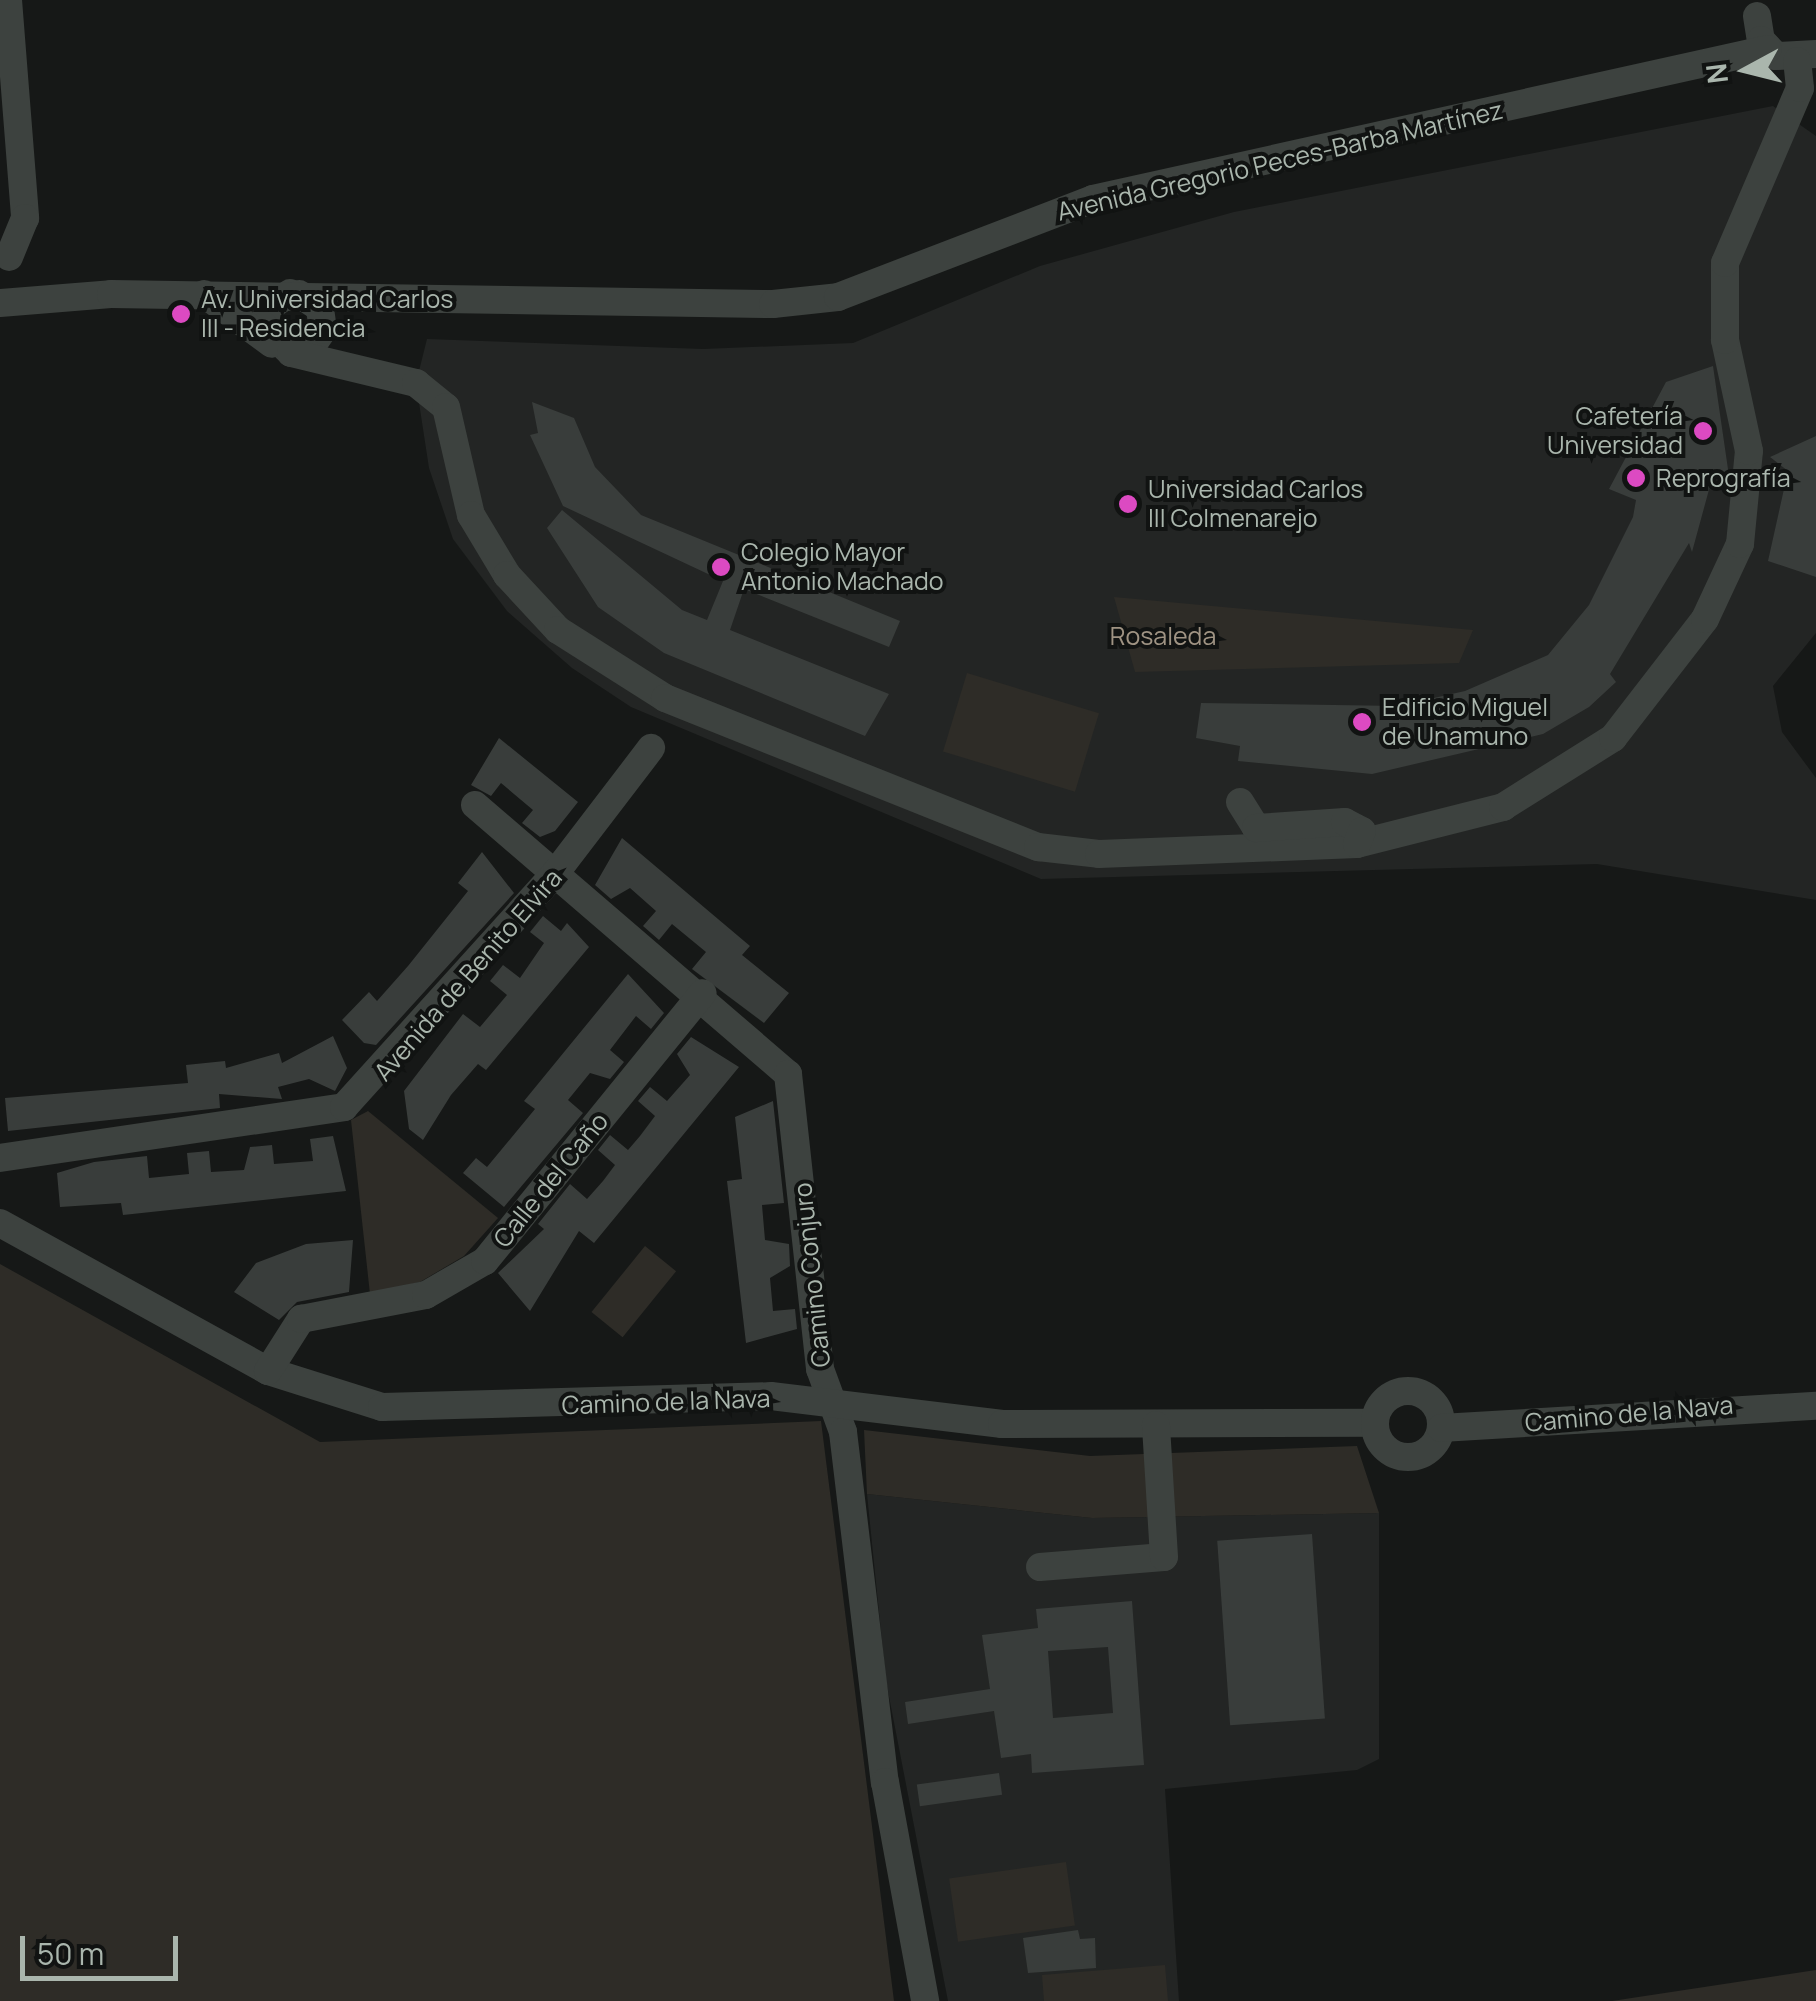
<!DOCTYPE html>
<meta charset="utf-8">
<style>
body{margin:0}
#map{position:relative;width:1816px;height:2001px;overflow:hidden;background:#161817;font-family:Manrope,sans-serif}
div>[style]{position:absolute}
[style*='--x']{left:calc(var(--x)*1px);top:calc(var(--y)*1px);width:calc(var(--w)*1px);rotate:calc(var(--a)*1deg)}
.built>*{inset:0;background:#232524}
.green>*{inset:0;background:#2e2c27;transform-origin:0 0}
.building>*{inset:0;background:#393d3b;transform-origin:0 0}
.minor>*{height:28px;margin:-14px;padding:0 14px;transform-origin:14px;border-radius:14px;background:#3d423f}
.minor>.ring{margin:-14px;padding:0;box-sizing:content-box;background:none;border:28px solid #3d423f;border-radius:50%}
.dots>*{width:28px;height:28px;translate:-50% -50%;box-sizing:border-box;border:5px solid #111312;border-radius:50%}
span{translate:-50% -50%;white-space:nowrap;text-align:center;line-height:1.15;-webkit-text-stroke:8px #111312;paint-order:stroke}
.street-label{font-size:25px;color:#aab6ad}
.poi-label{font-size:25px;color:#aab6ad}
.left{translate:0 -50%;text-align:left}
.right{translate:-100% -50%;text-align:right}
.park-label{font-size:25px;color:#9f9383}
.north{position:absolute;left:1696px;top:20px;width:100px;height:100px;-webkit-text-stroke:8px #111312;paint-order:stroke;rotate:263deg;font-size:28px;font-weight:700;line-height:40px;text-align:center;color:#aab6ad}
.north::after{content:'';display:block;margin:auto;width:35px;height:45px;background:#aab6ad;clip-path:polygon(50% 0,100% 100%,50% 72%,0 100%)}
.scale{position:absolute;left:20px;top:1936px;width:158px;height:45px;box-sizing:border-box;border:5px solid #aab6ad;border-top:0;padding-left:12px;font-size:30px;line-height:35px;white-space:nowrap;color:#aab6ad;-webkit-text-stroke:8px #111312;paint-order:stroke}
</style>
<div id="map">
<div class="built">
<div style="clip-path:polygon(1773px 106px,1816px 136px,1816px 633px,1773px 686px,1782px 732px,1816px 778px,1816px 900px,1597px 864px,1041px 879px,631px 707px,572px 668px,507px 611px,453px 539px,429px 468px,416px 383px,427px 339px,703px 349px,853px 343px,1040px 266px,1234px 212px)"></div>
<div style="clip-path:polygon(867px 1494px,1092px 1518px,1379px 1513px,1379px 1759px,1357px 1770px,1165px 1789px,1179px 2001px,948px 2001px,886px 1681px)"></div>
</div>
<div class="green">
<div style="clip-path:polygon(1114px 597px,1473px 630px,1459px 663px,1135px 672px)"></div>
<div style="left:967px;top:673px;width:138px;height:82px;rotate:17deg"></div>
<div style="clip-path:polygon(368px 1111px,498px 1218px,464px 1256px,420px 1282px,370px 1294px,351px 1120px)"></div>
<div style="left:645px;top:1246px;width:40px;height:85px;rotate:39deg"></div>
<div style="clip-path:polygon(0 1264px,320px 1442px,821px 1421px,894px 2001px,0 2001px)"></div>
<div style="clip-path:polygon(864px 1430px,1090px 1456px,1357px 1446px,1379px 1513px,1092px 1518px,867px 1494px)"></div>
<div style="left:1066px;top:1862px;width:64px;height:118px;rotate:82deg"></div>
<div style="clip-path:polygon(1165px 1965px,1168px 2001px,1044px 2001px,1042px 1975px)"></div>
<div style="clip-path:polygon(1816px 1970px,1816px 2001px,1612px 2001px)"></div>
</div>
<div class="building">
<div style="clip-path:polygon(1713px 366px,1729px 476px,1713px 475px,1692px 552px,1689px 543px,1610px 674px,1616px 682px,1589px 707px,1543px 734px,1372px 774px,1238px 761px,1240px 746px,1196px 738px,1201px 703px,1398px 706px,1465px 691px,1548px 655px,1589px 605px,1633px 517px,1636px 500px,1609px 489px,1666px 382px)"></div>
<div style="clip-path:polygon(532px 402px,574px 418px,595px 467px,641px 515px,900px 621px,889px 647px,744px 589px,730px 630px,889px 694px,865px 736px,664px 653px,598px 607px,547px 528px,562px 510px,682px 610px,707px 620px,723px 581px,563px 506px,530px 435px,538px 433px)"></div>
<div style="clip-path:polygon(1816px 436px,1816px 577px,1768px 561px,1788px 471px,1770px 457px)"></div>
<div style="clip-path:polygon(499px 738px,578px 802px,555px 831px,540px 837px,522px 823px,533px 810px,501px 783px,491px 796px,471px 785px)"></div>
<div style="clip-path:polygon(622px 838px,750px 946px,742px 955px,789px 993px,764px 1023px,692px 969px,706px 952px,672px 924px,659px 940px,643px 926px,656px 911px,630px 888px,611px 899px,595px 885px)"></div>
<div style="clip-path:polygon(482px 852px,514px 893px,376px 1045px,364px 1043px,342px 1020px,369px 992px,377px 1001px,408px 966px,468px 891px,458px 883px)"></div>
<div style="clip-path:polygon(543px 916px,561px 931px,567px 923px,589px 947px,486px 1070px,478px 1064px,451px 1095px,423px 1140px,409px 1129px,404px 1091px,463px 1014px,480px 1027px,507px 995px,490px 981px,503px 965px,520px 978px,544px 943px,530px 932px)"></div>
<div style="clip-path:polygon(628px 974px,664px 1013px,651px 1029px,636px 1016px,610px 1050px,624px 1062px,610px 1079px,590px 1073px,568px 1100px,583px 1113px,504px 1207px,463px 1173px,476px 1158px,487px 1167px,535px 1109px,524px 1101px)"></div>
<div style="clip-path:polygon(333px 1036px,347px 1068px,335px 1091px,309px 1079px,278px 1087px,282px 1099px,219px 1094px,220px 1108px,8px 1131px,5px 1098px,188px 1083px,186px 1065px,225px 1061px,226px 1068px,279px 1053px,282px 1063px)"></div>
<div style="clip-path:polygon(691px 1037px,739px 1067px,594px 1243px,579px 1231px,530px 1311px,498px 1273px,544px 1229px,538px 1224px,570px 1184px,587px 1199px,603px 1181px,615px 1165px,598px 1150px,610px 1135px,628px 1150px,640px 1136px,655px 1116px,638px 1101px,650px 1087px,667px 1101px,690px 1075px,677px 1054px)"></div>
<div style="clip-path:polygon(773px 1101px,784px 1203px,762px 1205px,765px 1240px,789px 1244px,790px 1266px,770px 1278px,773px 1311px,795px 1309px,797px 1329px,746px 1343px,727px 1181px,742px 1179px,735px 1117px)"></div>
<div style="clip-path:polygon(333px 1136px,346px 1191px,123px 1215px,121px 1203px,60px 1207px,57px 1173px,94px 1162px,147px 1156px,149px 1178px,189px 1174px,187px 1153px,209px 1151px,211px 1172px,244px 1170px,250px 1147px,272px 1145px,274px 1164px,313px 1161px,310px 1139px)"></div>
<div style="clip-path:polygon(353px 1240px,349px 1292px,297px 1302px,279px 1320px,234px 1292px,256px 1263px,306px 1244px)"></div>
<div style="left:1312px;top:1534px;width:185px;height:95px;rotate:86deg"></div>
<div style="clip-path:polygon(evenodd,1132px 1601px,1144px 1765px,1032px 1773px,1031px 1754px,1001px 1758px,994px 1711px,908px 1724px,905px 1702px,990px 1689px,982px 1635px,1038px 1628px,1036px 1609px,1132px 1601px,1108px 1647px,1113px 1713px,1053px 1718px,1048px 1651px,1108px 1647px)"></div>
<div style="left:999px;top:1773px;width:22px;height:83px;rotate:82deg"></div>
<div style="clip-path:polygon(1078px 1930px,1080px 1939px,1095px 1938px,1096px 1968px,1028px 1973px,1023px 1938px)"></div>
</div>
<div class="minor">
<div style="--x:8;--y:0;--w:219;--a:85.5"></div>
<div style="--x:25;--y:218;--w:42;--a:112.3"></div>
<div style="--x:1757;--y:16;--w:24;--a:81"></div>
<div style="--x:1761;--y:40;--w:22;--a:47"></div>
<div style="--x:1776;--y:56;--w:40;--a:-2.9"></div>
<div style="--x:290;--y:293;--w:27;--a:146"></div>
<div style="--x:268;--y:308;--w:18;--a:103"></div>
<div style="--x:264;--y:326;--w:38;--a:45"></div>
<div style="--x:291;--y:353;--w:18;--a:-9"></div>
<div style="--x:309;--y:350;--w:24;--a:-55"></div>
<div style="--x:323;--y:330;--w:22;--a:-98"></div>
<div style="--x:320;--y:308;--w:25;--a:-146"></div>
<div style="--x:204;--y:294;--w:84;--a:36.3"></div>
<div style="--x:0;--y:303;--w:111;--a:-4.6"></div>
<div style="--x:111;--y:294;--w:662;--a:0.87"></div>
<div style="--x:773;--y:304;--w:65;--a:-6.1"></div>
<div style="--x:838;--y:297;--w:273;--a:-21"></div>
<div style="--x:1093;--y:199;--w:691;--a:-12.53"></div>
<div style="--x:291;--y:353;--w:129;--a:13.5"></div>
<div style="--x:416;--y:383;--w:38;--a:39"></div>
<div style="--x:446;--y:407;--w:111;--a:77"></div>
<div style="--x:471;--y:515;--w:70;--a:59"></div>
<div style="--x:507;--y:575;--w:75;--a:47.2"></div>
<div style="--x:558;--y:630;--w:127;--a:32.4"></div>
<div style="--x:665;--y:698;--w:402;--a:21.8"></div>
<div style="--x:1038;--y:847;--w:61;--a:6.5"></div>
<div style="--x:1099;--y:854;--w:258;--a:-2.2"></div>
<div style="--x:1357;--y:844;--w:151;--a:-14.2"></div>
<div style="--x:1503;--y:807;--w:130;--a:-32.1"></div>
<div style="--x:1613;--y:738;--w:150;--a:-52.3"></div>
<div style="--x:1705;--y:619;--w:83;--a:-65"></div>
<div style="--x:1740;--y:544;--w:93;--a:-84.5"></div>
<div style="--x:1749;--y:451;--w:114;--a:-102.2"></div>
<div style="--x:1725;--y:340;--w:77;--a:-90"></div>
<div style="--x:1725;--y:263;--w:190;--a:-66.8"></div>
<div style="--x:1800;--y:88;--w:27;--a:-96"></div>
<div style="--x:1240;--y:802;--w:31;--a:58"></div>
<div style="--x:1256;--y:828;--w:89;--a:-3.9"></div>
<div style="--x:1345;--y:822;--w:19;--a:28"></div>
<div style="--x:1362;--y:831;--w:14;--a:111"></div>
<div style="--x:475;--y:805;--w:413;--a:40.7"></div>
<div style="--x:788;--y:1074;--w:297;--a:83.8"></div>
<div style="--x:820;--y:1369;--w:67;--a:69.9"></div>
<div style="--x:843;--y:1432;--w:353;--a:83.2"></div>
<div style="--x:885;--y:1782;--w:223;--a:79.6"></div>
<div style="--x:0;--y:1158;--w:348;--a:-8.4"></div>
<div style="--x:344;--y:1107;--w:318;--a:-47.9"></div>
<div style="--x:557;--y:871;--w:155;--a:-52.6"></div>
<div style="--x:0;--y:1223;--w:306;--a:28.9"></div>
<div style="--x:268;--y:1371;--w:120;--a:17.5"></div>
<div style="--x:382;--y:1407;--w:389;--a:-1.6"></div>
<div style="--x:771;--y:1396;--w:233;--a:6.9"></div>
<div style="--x:1002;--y:1424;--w:373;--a:-0.2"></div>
<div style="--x:268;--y:1371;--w:62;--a:-57.6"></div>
<div style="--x:301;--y:1319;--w:127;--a:-10.9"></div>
<div style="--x:426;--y:1295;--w:68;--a:-30"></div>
<div style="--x:485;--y:1261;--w:345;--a:-50.9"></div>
<div class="ring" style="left:1375px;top:1391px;width:38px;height:38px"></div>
<div style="--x:1441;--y:1428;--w:376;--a:-3.4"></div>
<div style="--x:1040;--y:1567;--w:124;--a:-4.6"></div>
<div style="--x:1164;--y:1557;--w:132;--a:-93.5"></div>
</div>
<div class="dots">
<div style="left:181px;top:314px;background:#dc4ac2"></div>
<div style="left:1703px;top:431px;background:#dc4ac2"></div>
<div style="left:1636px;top:478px;background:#dc4ac2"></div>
<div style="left:1128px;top:504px;background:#dc4ac2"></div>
<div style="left:721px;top:567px;background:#dc4ac2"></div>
<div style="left:1362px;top:722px;background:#dc4ac2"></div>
</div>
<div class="street-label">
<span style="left:1280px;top:161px;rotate:-13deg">Avenida Gregorio Peces-Barba Martínez</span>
<span style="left:468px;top:975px;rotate:-49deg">Avenida de Benito Elvira</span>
<span style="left:551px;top:1180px;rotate:-51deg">Calle del Caño</span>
<span style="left:812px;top:1275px;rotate:-96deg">Camino Conjuro</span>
<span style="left:666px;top:1402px;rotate:-2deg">Camino de la Nava</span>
<span style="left:1629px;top:1414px;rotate:-5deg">Camino de la Nava</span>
</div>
<div class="poi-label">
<span class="left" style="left:201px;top:314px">Av. Universidad Carlos<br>III - Residencia</span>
<span class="right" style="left:1683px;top:431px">Cafetería<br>Universidad</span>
<span class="left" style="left:1656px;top:478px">Reprografía</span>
<span class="left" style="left:1148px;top:504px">Universidad Carlos<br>III Colmenarejo</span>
<span class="left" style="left:741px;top:567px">Colegio Mayor<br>Antonio Machado</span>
<span class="left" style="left:1382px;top:722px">Edificio Miguel<br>de Unamuno</span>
</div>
<div class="park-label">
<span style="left:1163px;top:636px">Rosaleda</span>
</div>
<div class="north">N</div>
<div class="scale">50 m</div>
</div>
